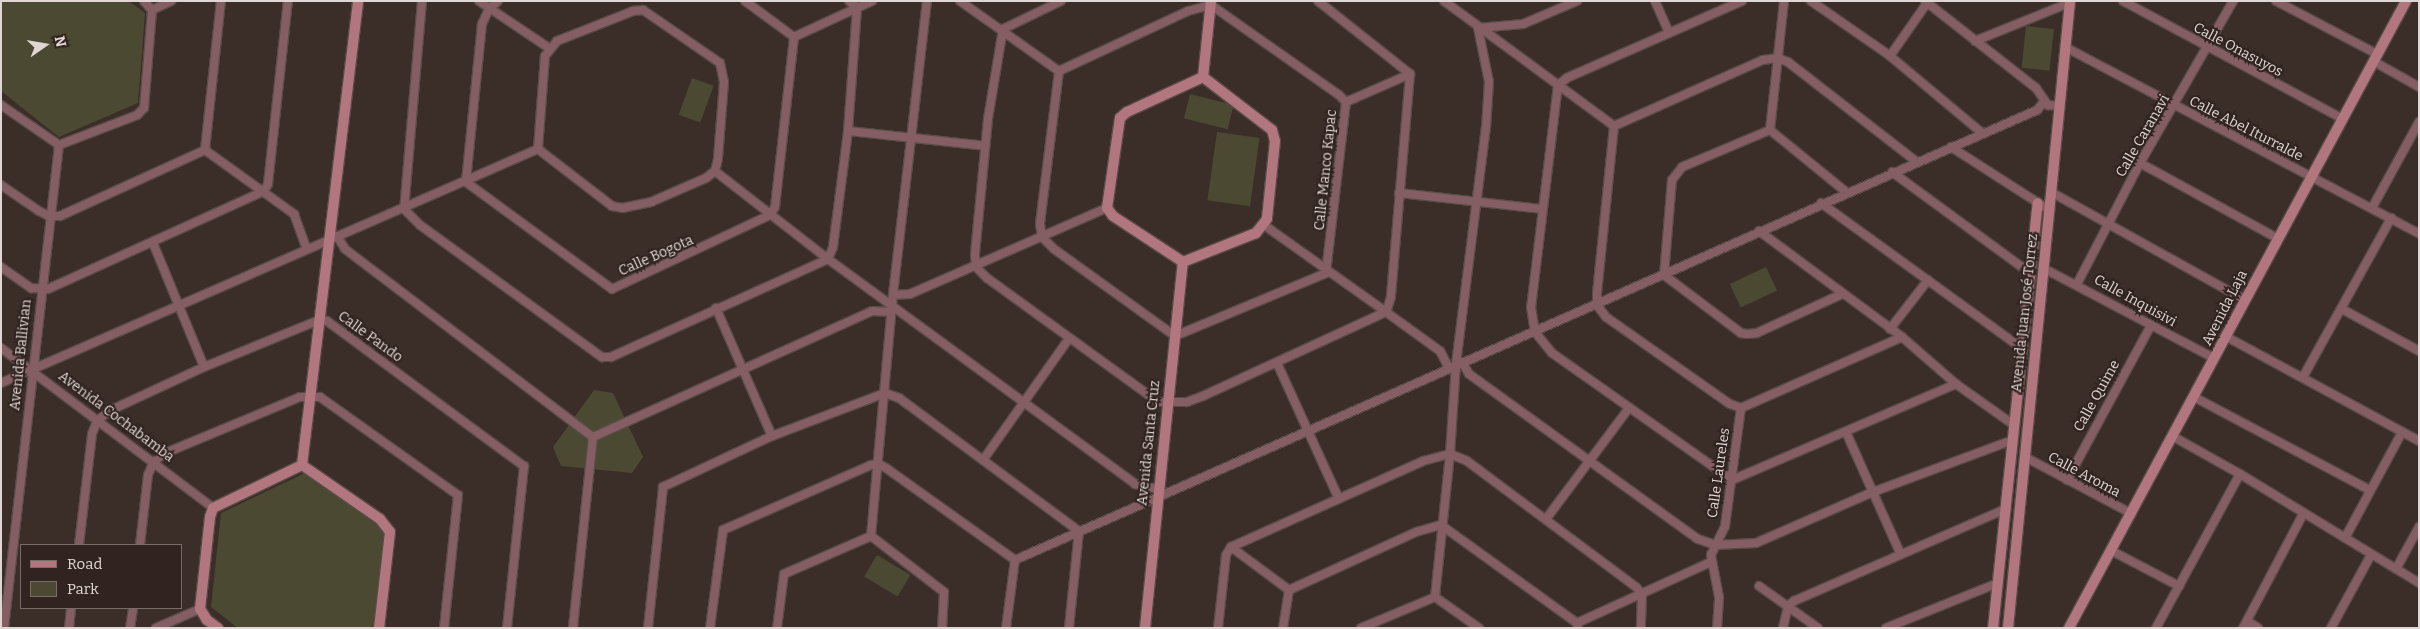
<!DOCTYPE html>
<meta charset="utf-8">
<style>
body{margin:0}
#map{position:relative;width:2420px;height:629px;overflow:hidden;background:#3b2e29;font-family:Bitter,serif}
div>[style]{position:absolute}
[style*='--x']{left:calc(var(--x)*1px);top:calc(var(--y)*1px);width:calc(var(--w)*1px);rotate:calc(var(--a)*1deg)}
.green>*{inset:0;background:#4c4933;transform-origin:0 0}
.roads{filter:drop-shadow(1px 0 #594c48) drop-shadow(-1px 0 #594c48) drop-shadow(0 1px #594c48) drop-shadow(0 -1px #594c48)}
.street>*{height:8px;margin:-4px;padding:0 4px;transform-origin:4px;border-radius:4px;background:#845e63}
.secondary>*{height:10px;margin:-5px;padding:0 5px;transform-origin:5px;border-radius:5px;background:#b2767f}
span{translate:-50% -50%;white-space:nowrap;text-align:center;line-height:1.15;-webkit-text-stroke:4px #312420;paint-order:stroke}
.street-label{font-size:14px;color:#e0d7d4}
.frame{position:absolute;inset:0;border:2px solid #e0d7d4;pointer-events:none}
.legend{position:absolute;left:20px;top:544px;width:162px;height:65px;box-sizing:border-box;background:#312420;border:1px solid #776c68;margin:0;padding:6px 9px;list-style:none;font-size:15px;color:#e0d7d4}
.legend li{display:flex;align-items:center;gap:10px;height:25px}
.legend b{width:25px;border:1px solid #776c68}
.north{position:absolute;left:20px;top:20px;width:50px;height:50px;-webkit-text-stroke:4px #312420;paint-order:stroke;rotate:77deg;font-size:14px;font-weight:700;line-height:20px;text-align:center;color:#e0d7d4}
.north::after{content:'';display:block;margin:auto;width:18px;height:22px;background:#e0d7d4;clip-path:polygon(50% 0,100% 100%,50% 72%,0 100%)}
</style>
<div id="map">
<div class="green">
<div style="clip-path:polygon(1px 1px,129px 1px,145px 13px,138px 103px,59px 137px,1px 91px)"></div>
<div style="left:2026px;top:26px;width:28px;height:42px;rotate:6deg"></div>
<div style="left:692px;top:78px;width:23px;height:39px;rotate:20deg"></div>
<div style="left:1190px;top:94px;width:45px;height:25px;rotate:14deg"></div>
<div style="left:1217px;top:132px;width:43px;height:69px;rotate:8deg"></div>
<div style="left:1766px;top:267px;width:26px;height:40px;rotate:65deg"></div>
<div style="clip-path:polygon(594px 390px,613px 393px,643px 457px,632px 473px,561px 466px,553px 447px)"></div>
<div style="clip-path:polygon(305px 473px,386px 530px,377px 624px,369px 628px,238px 628px,211px 607px,221px 513px)"></div>
<div style="left:877px;top:555px;width:39px;height:25px;rotate:31deg"></div>
</div>
<div class="roads">
<div class="street">
<div style="--x:422;--y:1;--w:209;--a:94.9"></div>
<div style="--x:404;--y:209;--w:23;--a:45"></div>
<div style="--x:420;--y:225;--w:225;--a:36"></div>
<div style="--x:602;--y:357;--w:9;--a:0"></div>
<div style="--x:611;--y:357;--w:238;--a:-24.3"></div>
<div style="--x:828;--y:259;--w:13;--a:-67"></div>
<div style="--x:833;--y:247;--w:117;--a:-82.6"></div>
<div style="--x:848;--y:131;--w:124;--a:-85.8"></div>
<div style="--x:857;--y:7;--w:10;--a:-143"></div>
<div style="--x:479;--y:1;--w:84;--a:33.9"></div>
<div style="--x:498;--y:1;--w:12;--a:138"></div>
<div style="--x:489;--y:9;--w:17;--a:115"></div>
<div style="--x:482;--y:24;--w:159;--a:95.8"></div>
<div style="--x:466;--y:182;--w:181;--a:36.2"></div>
<div style="--x:612;--y:289;--w:174;--a:-25.1"></div>
<div style="--x:770;--y:215;--w:9;--a:-58"></div>
<div style="--x:775;--y:207;--w:171;--a:-83.6"></div>
<div style="--x:745;--y:1;--w:61;--a:36.3"></div>
<div style="--x:960;--y:1;--w:121;--a:35.3"></div>
<div style="--x:1061;--y:1;--w:64;--a:154.2"></div>
<div style="--x:1003;--y:29;--w:91;--a:99.5"></div>
<div style="--x:988;--y:119;--w:137;--a:95.5"></div>
<div style="--x:975;--y:255;--w:12;--a:85"></div>
<div style="--x:976;--y:267;--w:16;--a:45"></div>
<div style="--x:987;--y:278;--w:211;--a:35.9"></div>
<div style="--x:1158;--y:402;--w:29;--a:0"></div>
<div style="--x:1187;--y:402;--w:17;--a:-21"></div>
<div style="--x:1203;--y:396;--w:201;--a:-24.7"></div>
<div style="--x:1318;--y:1;--w:117;--a:38.4"></div>
<div style="--x:1410;--y:74;--w:224;--a:94.9"></div>
<div style="--x:1391;--y:297;--w:16;--a:108"></div>
<div style="--x:1386;--y:312;--w:67;--a:35.8"></div>
<div style="--x:1440;--y:351;--w:19;--a:62"></div>
<div style="--x:1444;--y:1;--w:211;--a:36.3"></div>
<div style="--x:1655;--y:1;--w:34;--a:66"></div>
<div style="--x:1742;--y:1;--w:191;--a:156.3"></div>
<div style="--x:1567;--y:78;--w:11;--a:142"></div>
<div style="--x:1558;--y:85;--w:224;--a:96.9"></div>
<div style="--x:1531;--y:307;--w:25;--a:81"></div>
<div style="--x:1535;--y:332;--w:27;--a:51"></div>
<div style="--x:1552;--y:353;--w:220;--a:35.2"></div>
<div style="--x:1732;--y:480;--w:244;--a:-23.2"></div>
<div style="--x:1811;--y:1;--w:96;--a:34.8"></div>
<div style="--x:1890;--y:56;--w:120;--a:39.9"></div>
<div style="--x:1925;--y:1;--w:141;--a:38.1"></div>
<div style="--x:2036;--y:88;--w:21;--a:55"></div>
<div style="--x:2048;--y:105;--w:12;--a:5"></div>
<div style="--x:2123;--y:1;--w:247;--a:28.2"></div>
<div style="--x:2276;--y:1;--w:114;--a:27.7"></div>
<div style="--x:152;--y:10;--w:21;--a:-25"></div>
<div style="--x:643;--y:10;--w:93;--a:34.5"></div>
<div style="--x:720;--y:63;--w:19;--a:78"></div>
<div style="--x:724;--y:82;--w:77;--a:94.5"></div>
<div style="--x:718;--y:159;--w:12;--a:104"></div>
<div style="--x:715;--y:171;--w:11;--a:142"></div>
<div style="--x:706;--y:178;--w:60;--a:156.4"></div>
<div style="--x:651;--y:202;--w:29;--a:168"></div>
<div style="--x:623;--y:208;--w:11;--a:-170"></div>
<div style="--x:612;--y:206;--w:93;--a:-142.4"></div>
<div style="--x:538;--y:149;--w:93;--a:-85.7"></div>
<div style="--x:545;--y:56;--w:19;--a:-51"></div>
<div style="--x:557;--y:41;--w:82;--a:-21.5"></div>
<div style="--x:633;--y:11;--w:10;--a:-6"></div>
<div style="--x:1478;--y:28;--w:45;--a:-5.1"></div>
<div style="--x:1523;--y:24;--w:59;--a:-23.1"></div>
<div style="--x:794;--y:37;--w:86;--a:-24.8"></div>
<div style="--x:1975;--y:41;--w:101;--a:-22"></div>
<div style="--x:2065;--y:47;--w:400;--a:27.8"></div>
<div style="--x:1890;--y:56;--w:65;--a:-55.1"></div>
<div style="--x:2373;--y:61;--w:53;--a:29.5"></div>
<div style="--x:1059;--y:71;--w:142;--a:-24.9"></div>
<div style="--x:1188;--y:11;--w:24;--a:-15"></div>
<div style="--x:1211;--y:5;--w:156;--a:35.1"></div>
<div style="--x:1339;--y:95;--w:10;--a:45"></div>
<div style="--x:1346;--y:102;--w:172;--a:96.7"></div>
<div style="--x:1059;--y:71;--w:154;--a:97.1"></div>
<div style="--x:1040;--y:224;--w:13;--a:81"></div>
<div style="--x:1042;--y:237;--w:17;--a:45"></div>
<div style="--x:1054;--y:249;--w:149;--a:35.7"></div>
<div style="--x:1175;--y:336;--w:164;--a:-22.6"></div>
<div style="--x:1346;--y:102;--w:70;--a:-23.6"></div>
<div style="--x:1;--y:105;--w:70;--a:34.6"></div>
<div style="--x:59;--y:145;--w:84;--a:-21"></div>
<div style="--x:137;--y:115;--w:10;--a:-45"></div>
<div style="--x:144;--y:108;--w:98;--a:-85.3"></div>
<div style="--x:152;--y:10;--w:12;--a:-132"></div>
<div style="--x:1614;--y:126;--w:169;--a:95.8"></div>
<div style="--x:1597;--y:294;--w:11;--a:90"></div>
<div style="--x:1597;--y:305;--w:15;--a:53"></div>
<div style="--x:1606;--y:317;--w:151;--a:35.1"></div>
<div style="--x:1730;--y:404;--w:12;--a:20"></div>
<div style="--x:1741;--y:408;--w:176;--a:-23.8"></div>
<div style="--x:1614;--y:126;--w:163;--a:-23.9"></div>
<div style="--x:1763;--y:60;--w:15;--a:-8"></div>
<div style="--x:1778;--y:58;--w:11;--a:22"></div>
<div style="--x:1788;--y:62;--w:163;--a:37.8"></div>
<div style="--x:1770;--y:130;--w:130;--a:-83.8"></div>
<div style="--x:848;--y:131;--w:138;--a:6.2"></div>
<div style="--x:1951;--y:147;--w:117;--a:32.7"></div>
<div style="--x:205;--y:150;--w:110;--a:35.7"></div>
<div style="--x:294;--y:214;--w:37;--a:70"></div>
<div style="--x:2140;--y:163;--w:156;--a:28.7"></div>
<div style="--x:715;--y:171;--w:143;--a:37.9"></div>
<div style="--x:828;--y:259;--w:381;--a:36.2"></div>
<div style="--x:1135;--y:484;--w:24;--a:12"></div>
<div style="--x:1892;--y:172;--w:171;--a:36.2"></div>
<div style="--x:1;--y:185;--w:46;--a:34.4"></div>
<div style="--x:39;--y:211;--w:11;--a:27"></div>
<div style="--x:49;--y:216;--w:11;--a:0"></div>
<div style="--x:60;--y:216;--w:159;--a:-24.5"></div>
<div style="--x:205;--y:150;--w:150;--a:-83.9"></div>
<div style="--x:2051;--y:192;--w:220;--a:29.1"></div>
<div style="--x:1399;--y:193;--w:143;--a:6.4"></div>
<div style="--x:1821;--y:203;--w:247;--a:35.9"></div>
<div style="--x:2372;--y:208;--w:98;--a:-61.3"></div>
<div style="--x:1264;--y:225;--w:150;--a:35.5"></div>
<div style="--x:1759;--y:231;--w:178;--a:36.5"></div>
<div style="--x:1902;--y:337;--w:72;--a:41"></div>
<div style="--x:1956;--y:384;--w:71;--a:35.3"></div>
<div style="--x:337;--y:236;--w:15;--a:58"></div>
<div style="--x:345;--y:249;--w:311;--a:37.2"></div>
<div style="--x:593;--y:437;--w:192;--a:96"></div>
<div style="--x:153;--y:243;--w:134;--a:67.6"></div>
<div style="--x:1;--y:267;--w:37;--a:35"></div>
<div style="--x:31;--y:288;--w:17;--a:3"></div>
<div style="--x:48;--y:289;--w:237;--a:-24.4"></div>
<div style="--x:264;--y:191;--w:8;--a:-60"></div>
<div style="--x:268;--y:184;--w:184;--a:-83.8"></div>
<div style="--x:2043;--y:268;--w:193;--a:27.8"></div>
<div style="--x:2077;--y:284;--w:136;--a:-62.5"></div>
<div style="--x:2140;--y:163;--w:187;--a:-60.1"></div>
<div style="--x:1842;--y:294;--w:94;--a:155.4"></div>
<div style="--x:1757;--y:333;--w:10;--a:174"></div>
<div style="--x:1747;--y:334;--w:6;--a:-171"></div>
<div style="--x:1741;--y:333;--w:96;--a:-143"></div>
<div style="--x:1664;--y:275;--w:95;--a:-85.2"></div>
<div style="--x:1672;--y:180;--w:16;--a:-52"></div>
<div style="--x:1682;--y:167;--w:95;--a:-22.8"></div>
<div style="--x:1770;--y:130;--w:98;--a:39.2"></div>
<div style="--x:893;--y:295;--w:17;--a:-3"></div>
<div style="--x:910;--y:294;--w:215;--a:-23.6"></div>
<div style="--x:716;--y:308;--w:140;--a:66.4"></div>
<div style="--x:2342;--y:309;--w:88;--a:28.6"></div>
<div style="--x:1890;--y:329;--w:62;--a:-52.2"></div>
<div style="--x:2225;--y:336;--w:221;--a:28.4"></div>
<div style="--x:1;--y:348;--w:266;--a:37"></div>
<div style="--x:1462;--y:362;--w:14;--a:60"></div>
<div style="--x:1469;--y:374;--w:282;--a:35.8"></div>
<div style="--x:1698;--y:539;--w:18;--a:19"></div>
<div style="--x:1715;--y:545;--w:41;--a:-2.8"></div>
<div style="--x:1756;--y:543;--w:128;--a:-23.6"></div>
<div style="--x:1873;--y:492;--w:149;--a:-20.4"></div>
<div style="--x:1277;--y:363;--w:149;--a:65.5"></div>
<div style="--x:2303;--y:377;--w:182;--a:-61"></div>
<div style="--x:1;--y:383;--w:586;--a:-23.55"></div>
<div style="--x:2194;--y:397;--w:199;--a:27.9"></div>
<div style="--x:1846;--y:432;--w:133;--a:65.9"></div>
<div style="--x:593;--y:437;--w:306;--a:-24.3"></div>
<div style="--x:872;--y:311;--w:19;--a:3"></div>
<div style="--x:2174;--y:437;--w:76;--a:29.3"></div>
<div style="--x:2240;--y:474;--w:210;--a:31.3"></div>
<div style="--x:2025;--y:457;--w:121;--a:28"></div>
<div style="--x:983;--y:460;--w:147;--a:-54.7"></div>
<div style="--x:2067;--y:480;--w:176;--a:-61.5"></div>
<div style="--x:1546;--y:519;--w:139;--a:-53.2"></div>
<div style="--x:871;--y:536;--w:234;--a:-84.8"></div>
<div style="--x:892;--y:303;--w:304;--a:-83.4"></div>
<div style="--x:2345;--y:538;--w:120;--a:-61.7"></div>
<div style="--x:79;--y:545;--w:112;--a:-83.3"></div>
<div style="--x:92;--y:434;--w:14;--a:-69"></div>
<div style="--x:97;--y:421;--w:16;--a:-40"></div>
<div style="--x:109;--y:411;--w:105;--a:-24.9"></div>
<div style="--x:204;--y:367;--w:124;--a:-22.2"></div>
<div style="--x:319;--y:320;--w:8;--a:7"></div>
<div style="--x:327;--y:321;--w:245;--a:36.4"></div>
<div style="--x:524;--y:466;--w:163;--a:96"></div>
<div style="--x:140;--y:545;--w:70;--a:-83.5"></div>
<div style="--x:148;--y:475;--w:13;--a:-67"></div>
<div style="--x:153;--y:463;--w:13;--a:-42"></div>
<div style="--x:163;--y:454;--w:148;--a:-22.6"></div>
<div style="--x:300;--y:397;--w:20;--a:0"></div>
<div style="--x:320;--y:397;--w:169;--a:35.4"></div>
<div style="--x:458;--y:495;--w:134;--a:96"></div>
<div style="--x:1231;--y:547;--w:72;--a:36.6"></div>
<div style="--x:2112;--y:551;--w:76;--a:27.6"></div>
<div style="--x:1015;--y:560;--w:1117;--a:-23.76"></div>
<div style="--x:2037;--y:110;--w:11;--a:-49"></div>
<div style="--x:2396;--y:569;--w:48;--a:-61.3"></div>
<div style="--x:1759;--y:586;--w:72;--a:35.4"></div>
<div style="--x:1435;--y:597;--w:144;--a:-84"></div>
<div style="--x:1450;--y:454;--w:90;--a:-86.2"></div>
<div style="--x:1456;--y:364;--w:238;--a:-82.8"></div>
<div style="--x:1486;--y:128;--w:46;--a:-86.3"></div>
<div style="--x:1489;--y:82;--w:55;--a:-101.5"></div>
<div style="--x:2247;--y:621;--w:13;--a:32"></div>
<div style="--x:1577;--y:623;--w:147;--a:-24.5"></div>
<div style="--x:4;--y:628;--w:486;--a:-83.5"></div>
<div style="--x:69;--y:628;--w:20;--a:-84"></div>
<div style="--x:130;--y:628;--w:20;--a:-81"></div>
<div style="--x:156;--y:628;--w:48;--a:-23.4"></div>
<div style="--x:648;--y:628;--w:142;--a:-83.9"></div>
<div style="--x:663;--y:487;--w:120;--a:-25.1"></div>
<div style="--x:772;--y:436;--w:121;--a:-20.8"></div>
<div style="--x:885;--y:393;--w:15;--a:20"></div>
<div style="--x:899;--y:398;--w:224;--a:36.5"></div>
<div style="--x:1079;--y:531;--w:98;--a:95.9"></div>
<div style="--x:710;--y:628;--w:99;--a:-82.4"></div>
<div style="--x:723;--y:530;--w:162;--a:-23.7"></div>
<div style="--x:871;--y:465;--w:8;--a:-7"></div>
<div style="--x:879;--y:464;--w:8;--a:30"></div>
<div style="--x:886;--y:468;--w:158;--a:35.5"></div>
<div style="--x:777;--y:628;--w:54;--a:-82.6"></div>
<div style="--x:784;--y:574;--w:95;--a:-23.6"></div>
<div style="--x:871;--y:536;--w:92;--a:37.5"></div>
<div style="--x:944;--y:592;--w:36;--a:93"></div>
<div style="--x:1006;--y:628;--w:69;--a:-82.5"></div>
<div style="--x:1218;--y:628;--w:73;--a:-83.7"></div>
<div style="--x:1226;--y:555;--w:9;--a:-58"></div>
<div style="--x:1231;--y:547;--w:210;--a:-24.1"></div>
<div style="--x:1423;--y:461;--w:28;--a:-15"></div>
<div style="--x:1450;--y:454;--w:18;--a:22"></div>
<div style="--x:1467;--y:461;--w:211;--a:36.7"></div>
<div style="--x:1636;--y:587;--w:9;--a:49"></div>
<div style="--x:1642;--y:594;--w:34;--a:92"></div>
<div style="--x:1283;--y:628;--w:38;--a:-81"></div>
<div style="--x:1289;--y:590;--w:140;--a:-24.5"></div>
<div style="--x:1416;--y:532;--w:26;--a:-16"></div>
<div style="--x:1441;--y:525;--w:168;--a:35.8"></div>
<div style="--x:1577;--y:623;--w:5;--a:79"></div>
<div style="--x:1361;--y:628;--w:80;--a:-22.7"></div>
<div style="--x:1435;--y:597;--w:54;--a:35.2"></div>
<div style="--x:1717;--y:628;--w:31;--a:-86"></div>
<div style="--x:1719;--y:597;--w:43;--a:-100.8"></div>
<div style="--x:1711;--y:555;--w:32;--a:-64"></div>
<div style="--x:1725;--y:526;--w:119;--a:-82.3"></div>
<div style="--x:1783;--y:628;--w:23;--a:-77"></div>
<div style="--x:1788;--y:606;--w:8;--a:-40"></div>
<div style="--x:1794;--y:601;--w:231;--a:-23.5"></div>
<div style="--x:1886;--y:628;--w:121;--a:-21.9"></div>
<div style="--x:2156;--y:628;--w:175;--a:-61.4"></div>
<div style="--x:2243;--y:628;--w:129;--a:-62.2"></div>
<div style="--x:2331;--y:628;--w:83;--a:-61.3"></div>
</div>
<div class="secondary">
<div style="--x:1203;--y:77;--w:87;--a:37.5"></div>
<div style="--x:1272;--y:130;--w:11;--a:75"></div>
<div style="--x:1275;--y:141;--w:78;--a:95.9"></div>
<div style="--x:1267;--y:219;--w:18;--a:128"></div>
<div style="--x:1256;--y:233;--w:79;--a:158.3"></div>
<div style="--x:1183;--y:262;--w:84;--a:-146.7"></div>
<div style="--x:1113;--y:216;--w:10;--a:-127"></div>
<div style="--x:1107;--y:208;--w:91;--a:-81.8"></div>
<div style="--x:1120;--y:118;--w:9;--a:-41"></div>
<div style="--x:1127;--y:112;--w:84;--a:-24.7"></div>
<div style="--x:1203;--y:77;--w:76;--a:-84"></div>
<div style="--x:302;--y:465;--w:467;--a:-83.1"></div>
<div style="--x:218;--y:628;--w:14;--a:-144"></div>
<div style="--x:207;--y:620;--w:13;--a:-122"></div>
<div style="--x:200;--y:609;--w:93;--a:-83.8"></div>
<div style="--x:210;--y:517;--w:9;--a:-72"></div>
<div style="--x:213;--y:508;--w:99;--a:-25.8"></div>
<div style="--x:302;--y:465;--w:95;--a:34.7"></div>
<div style="--x:380;--y:519;--w:16;--a:52"></div>
<div style="--x:390;--y:532;--w:97;--a:96.5"></div>
<div style="--x:1145;--y:628;--w:368;--a:-84.1"></div>
<div style="--x:1993;--y:628;--w:427;--a:-84"></div>
<div style="--x:2008;--y:628;--w:630;--a:-84.35"></div>
<div style="--x:2069;--y:628;--w:712;--a:-61.74"></div>
</div>
</div>
<div class="street-label">
<span style="left:2238px;top:50px;rotate:28deg">Calle Onasuyos</span>
<span style="left:2246px;top:129px;rotate:27deg">Calle Abel Iturralde</span>
<span style="left:2143px;top:136px;rotate:-60deg">Calle Caranavi</span>
<span style="left:1326px;top:170px;rotate:-84deg">Calle Manco Kapac</span>
<span style="left:656px;top:256px;rotate:-24deg">Calle Bogota</span>
<span style="left:2135px;top:301px;rotate:29deg">Calle Inquisivi</span>
<span style="left:2225px;top:308px;rotate:-63deg">Avenida Laja</span>
<span style="left:2025px;top:313px;rotate:-84deg">Avenida Juan José Torrez</span>
<span style="left:370px;top:337px;rotate:36deg">Calle Pando</span>
<span style="left:21px;top:355px;rotate:-84deg">Avenida Ballivian</span>
<span style="left:2097px;top:396px;rotate:-61deg">Calle Quime</span>
<span style="left:116px;top:417px;rotate:37deg">Avenida Cochabamba</span>
<span style="left:1149px;top:443px;rotate:-84deg">Avenida Santa Cruz</span>
<span style="left:1719px;top:473px;rotate:-82deg">Calle Laureles</span>
<span style="left:2084px;top:475px;rotate:28deg">Calle Aroma</span>
</div>
<div class="frame"></div>
<ul class="legend">
<li><b style="height:6px;background:#b2767f"></b>Road</li>
<li><b style="height:14px;background:#4c4933"></b>Park</li>
</ul>
<div class="north">N</div>
</div>
